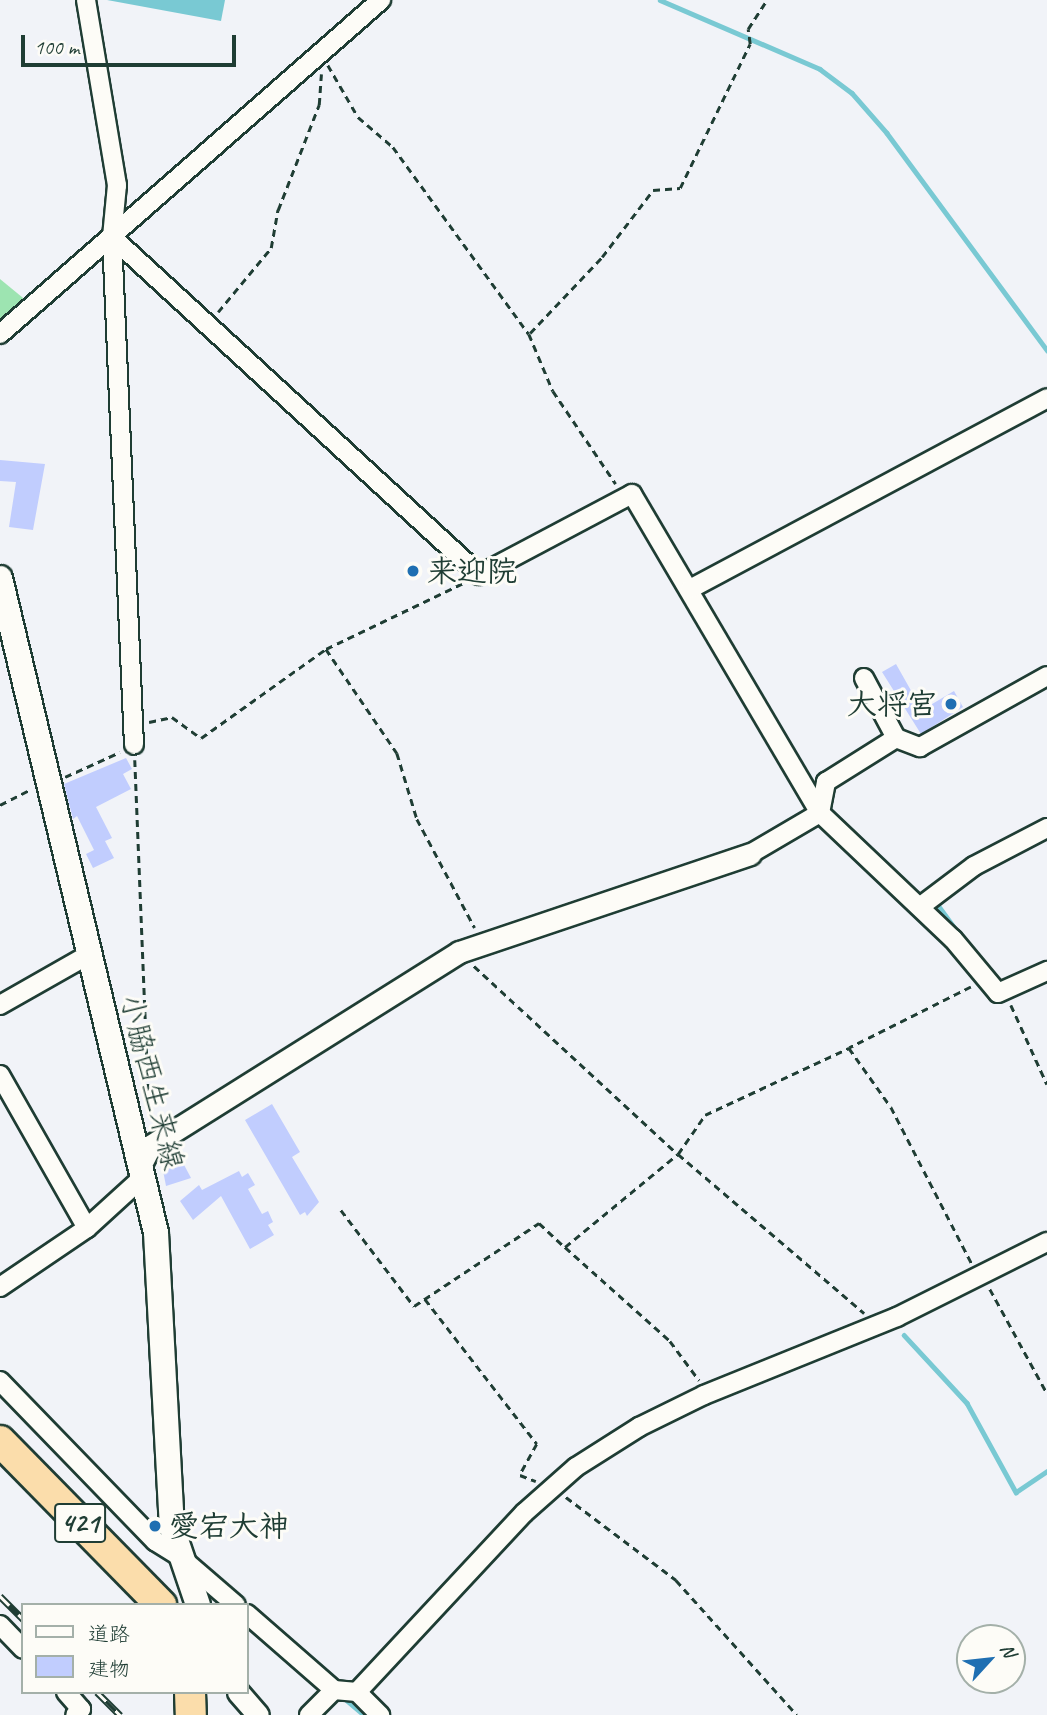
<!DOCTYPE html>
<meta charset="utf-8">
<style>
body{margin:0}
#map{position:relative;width:1047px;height:1715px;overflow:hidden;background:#f1f3f8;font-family:Caveat,"Klee One",sans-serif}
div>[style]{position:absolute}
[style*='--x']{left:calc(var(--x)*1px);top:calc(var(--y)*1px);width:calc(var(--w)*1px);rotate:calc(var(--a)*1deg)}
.green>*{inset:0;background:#9de4b1}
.water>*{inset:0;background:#79c9d3}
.stream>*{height:4.5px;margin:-2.25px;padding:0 2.25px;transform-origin:2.25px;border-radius:2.25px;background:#79c9d3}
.building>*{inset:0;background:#c1cdfe}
.path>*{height:2.5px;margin-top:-1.25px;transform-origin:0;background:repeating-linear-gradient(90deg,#1f3d34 0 7px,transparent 0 12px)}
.roads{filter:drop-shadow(2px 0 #1f3d34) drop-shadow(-2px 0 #1f3d34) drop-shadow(0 2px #1f3d34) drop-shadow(0 -2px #1f3d34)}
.minor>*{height:18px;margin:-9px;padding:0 9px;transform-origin:9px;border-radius:9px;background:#fdfcf7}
.tertiary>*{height:21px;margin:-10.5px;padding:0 10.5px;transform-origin:10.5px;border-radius:10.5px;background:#fdfcf7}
.secondary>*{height:24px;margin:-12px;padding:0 12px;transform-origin:12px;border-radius:12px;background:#fdfcf7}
.trunk>*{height:30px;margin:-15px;padding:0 15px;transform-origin:15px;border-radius:15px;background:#fbddab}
.rail>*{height:7px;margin-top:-3.5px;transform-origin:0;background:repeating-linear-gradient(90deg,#fdfcf7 0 13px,#1f3d34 0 26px);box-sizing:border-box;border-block:2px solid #1f3d34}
.dots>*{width:19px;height:19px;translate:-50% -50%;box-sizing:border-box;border:4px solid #fdfcf7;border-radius:50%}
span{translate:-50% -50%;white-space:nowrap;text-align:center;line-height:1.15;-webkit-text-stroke:6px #fdfcf7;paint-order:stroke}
.shield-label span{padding:2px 5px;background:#fdfcf7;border:2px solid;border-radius:5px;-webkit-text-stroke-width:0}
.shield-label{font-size:28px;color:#1f3d34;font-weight:700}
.poi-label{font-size:30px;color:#1f3d34;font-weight:700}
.left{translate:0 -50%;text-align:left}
.right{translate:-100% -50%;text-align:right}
.street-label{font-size:30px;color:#1f3d34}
.legend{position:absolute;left:21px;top:1603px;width:228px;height:91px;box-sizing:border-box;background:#fdfcf7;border:2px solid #a4b0a9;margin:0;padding:9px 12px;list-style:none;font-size:21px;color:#1f3d34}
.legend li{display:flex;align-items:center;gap:14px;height:35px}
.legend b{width:35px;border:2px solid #a4b0a9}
.north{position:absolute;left:956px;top:1624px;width:70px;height:70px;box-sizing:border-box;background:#fdfcf7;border:2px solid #a4b0a9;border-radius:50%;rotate:63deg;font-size:19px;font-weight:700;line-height:28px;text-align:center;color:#1f3d34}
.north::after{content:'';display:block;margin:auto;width:24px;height:32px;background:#1f6fb2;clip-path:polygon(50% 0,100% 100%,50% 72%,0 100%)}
.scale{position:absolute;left:21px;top:35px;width:215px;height:32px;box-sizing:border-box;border:4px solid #1f3d34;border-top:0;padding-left:9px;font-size:21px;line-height:24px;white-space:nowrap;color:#1f3d34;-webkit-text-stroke:5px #fdfcf7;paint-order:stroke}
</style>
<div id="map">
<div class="green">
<div style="clip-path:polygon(0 279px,28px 302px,0 328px)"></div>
</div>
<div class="water">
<div style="clip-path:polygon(107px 0,225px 0,221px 21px)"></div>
</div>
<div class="stream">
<div style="--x:660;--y:0;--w:174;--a:23.3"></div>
<div style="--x:820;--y:69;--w:40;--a:37"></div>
<div style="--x:852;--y:93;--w:53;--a:48.8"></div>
<div style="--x:887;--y:133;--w:270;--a:53.6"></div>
<div style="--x:938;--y:905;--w:37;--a:54"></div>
<div style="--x:904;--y:1335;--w:93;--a:47.2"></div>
<div style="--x:967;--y:1403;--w:102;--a:61.2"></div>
<div style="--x:1016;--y:1492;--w:37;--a:-34"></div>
<div style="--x:344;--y:1698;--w:26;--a:40"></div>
</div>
<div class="building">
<div style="clip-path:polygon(0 460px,45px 464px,33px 530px,9px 527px,16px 482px,0 481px)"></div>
<div style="clip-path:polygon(896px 664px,922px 710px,954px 691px,963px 707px,921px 734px,882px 672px)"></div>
<div style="clip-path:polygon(126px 758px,132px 769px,123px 774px,131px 789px,96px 807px,112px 838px,105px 841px,114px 858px,93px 868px,86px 854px,94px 850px,77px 816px,73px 819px,64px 784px)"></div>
<div style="clip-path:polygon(272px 1104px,300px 1152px,292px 1157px,319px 1202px,307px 1216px,305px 1212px,300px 1215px,245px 1120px)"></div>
<div style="clip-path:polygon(174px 1146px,191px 1178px,166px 1186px,160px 1155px)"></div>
<div style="clip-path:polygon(239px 1171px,242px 1177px,248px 1173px,255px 1185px,248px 1189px,262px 1214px,268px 1211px,273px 1222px,268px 1225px,274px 1235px,250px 1249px,221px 1196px,193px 1220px,180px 1201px,199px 1185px,202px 1190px)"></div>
</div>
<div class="path">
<div style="--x:328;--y:65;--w:60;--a:60"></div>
<div style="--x:358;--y:117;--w:46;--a:40.6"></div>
<div style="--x:393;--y:147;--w:231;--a:54"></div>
<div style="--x:529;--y:334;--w:62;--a:67.2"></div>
<div style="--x:553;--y:391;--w:112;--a:55.9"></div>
<div style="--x:218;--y:312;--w:83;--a:-50.4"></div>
<div style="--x:271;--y:248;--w:39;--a:-80"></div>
<div style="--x:278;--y:210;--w:113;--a:-68.7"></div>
<div style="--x:319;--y:105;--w:31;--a:-86"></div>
<div style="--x:530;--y:333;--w:105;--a:-46.5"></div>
<div style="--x:602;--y:257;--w:84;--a:-52.7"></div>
<div style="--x:653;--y:190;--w:27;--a:-4"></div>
<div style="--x:680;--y:188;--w:160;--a:-64.1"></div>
<div style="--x:750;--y:44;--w:15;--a:-98"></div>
<div style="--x:748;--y:29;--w:35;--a:-57"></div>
<div style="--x:326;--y:649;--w:126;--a:55.7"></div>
<div style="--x:397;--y:753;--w:69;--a:73.1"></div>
<div style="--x:417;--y:819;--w:123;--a:62"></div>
<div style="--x:149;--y:722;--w:24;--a:-12"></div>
<div style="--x:172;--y:717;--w:36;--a:36"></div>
<div style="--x:201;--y:738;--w:153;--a:-35.5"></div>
<div style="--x:326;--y:649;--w:152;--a:-25.7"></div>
<div style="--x:135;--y:760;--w:353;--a:87.7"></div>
<div style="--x:65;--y:777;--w:60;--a:-24.4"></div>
<div style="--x:0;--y:805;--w:34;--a:-27"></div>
<div style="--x:474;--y:966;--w:277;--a:42.7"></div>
<div style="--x:678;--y:1154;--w:245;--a:40.5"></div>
<div style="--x:971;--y:987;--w:136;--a:153.4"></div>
<div style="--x:849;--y:1048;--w:72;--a:54.6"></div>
<div style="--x:891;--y:1107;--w:177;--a:62.7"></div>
<div style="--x:1011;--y:1005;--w:87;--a:65.5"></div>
<div style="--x:341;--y:1210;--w:121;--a:52.8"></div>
<div style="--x:414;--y:1306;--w:150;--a:-33.6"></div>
<div style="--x:539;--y:1223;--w:35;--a:43"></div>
<div style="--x:565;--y:1247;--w:146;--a:-39.5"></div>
<div style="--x:678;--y:1154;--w:47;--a:-55.3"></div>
<div style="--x:705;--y:1115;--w:159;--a:-25"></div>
<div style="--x:565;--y:1247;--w:141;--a:41.8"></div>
<div style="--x:670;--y:1341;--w:49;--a:53.4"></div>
<div style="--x:990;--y:1289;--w:119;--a:61.3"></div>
<div style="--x:425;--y:1299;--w:183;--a:52.3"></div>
<div style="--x:537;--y:1444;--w:35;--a:119"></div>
<div style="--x:520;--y:1475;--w:17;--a:21"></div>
<div style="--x:566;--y:1497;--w:138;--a:37"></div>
<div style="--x:676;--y:1580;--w:181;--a:48.1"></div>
</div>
<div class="roads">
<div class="minor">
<div style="--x:86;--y:0;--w:188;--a:80.5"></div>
<div style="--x:117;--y:185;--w:52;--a:95.5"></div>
<div style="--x:112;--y:237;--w:508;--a:87.52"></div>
<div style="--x:112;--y:237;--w:499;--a:42.6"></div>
<div style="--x:479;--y:575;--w:173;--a:-27.9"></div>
<div style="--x:632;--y:494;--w:370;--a:59.5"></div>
<div style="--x:820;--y:813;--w:183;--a:43.5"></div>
<div style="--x:953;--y:939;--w:70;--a:50.2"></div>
<div style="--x:998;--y:993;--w:54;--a:-24.2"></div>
<div style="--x:0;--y:334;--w:507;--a:-41.24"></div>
<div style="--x:690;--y:589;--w:405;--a:-28.1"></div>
<div style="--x:864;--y:678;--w:68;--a:61.9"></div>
<div style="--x:750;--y:854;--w:81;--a:-30.4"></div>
<div style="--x:820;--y:813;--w:32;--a:-79"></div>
<div style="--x:826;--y:782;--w:83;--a:-32.2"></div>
<div style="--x:896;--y:738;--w:26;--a:21"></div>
<div style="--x:920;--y:747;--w:145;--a:-29.2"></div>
<div style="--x:921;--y:906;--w:66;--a:-37"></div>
<div style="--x:974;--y:866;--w:82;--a:-27.5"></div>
<div style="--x:0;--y:1005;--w:101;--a:-29.6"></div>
<div style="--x:0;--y:1075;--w:176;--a:60.4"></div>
<div style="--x:0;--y:1287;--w:105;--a:-34.1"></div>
<div style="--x:87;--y:1228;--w:74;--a:-42.3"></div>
<div style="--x:0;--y:1381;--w:223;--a:45.9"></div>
<div style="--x:155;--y:1541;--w:28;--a:32"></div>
<div style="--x:179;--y:1556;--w:75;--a:40.7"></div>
<div style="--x:247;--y:1614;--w:116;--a:41.1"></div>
<div style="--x:334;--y:1690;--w:23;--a:5"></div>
<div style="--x:357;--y:1692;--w:33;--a:45"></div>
<div style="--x:0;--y:1625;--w:33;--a:46"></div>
<div style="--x:66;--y:1692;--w:23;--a:49"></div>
<div style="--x:81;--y:1709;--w:8;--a:135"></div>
<div style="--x:357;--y:1692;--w:245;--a:-47"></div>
<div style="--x:524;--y:1513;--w:69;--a:-41.5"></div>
<div style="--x:576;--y:1467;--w:75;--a:-32.4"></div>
<div style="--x:639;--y:1427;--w:72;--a:-26.2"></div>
<div style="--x:704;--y:1395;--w:208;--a:-22"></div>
<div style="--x:897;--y:1317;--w:168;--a:-26.6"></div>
<div style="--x:309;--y:1715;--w:35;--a:-45"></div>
</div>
<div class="tertiary">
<div style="--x:141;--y:1164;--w:20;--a:-63"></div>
<div style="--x:150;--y:1146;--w:365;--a:-32.1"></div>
<div style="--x:459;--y:952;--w:307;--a:-18.6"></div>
<div style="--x:238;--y:1692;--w:30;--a:49"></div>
</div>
<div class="secondary">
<div style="--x:0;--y:578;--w:673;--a:76.6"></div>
<div style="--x:156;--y:1233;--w:295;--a:86.9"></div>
<div style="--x:172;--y:1528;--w:81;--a:71.3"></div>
</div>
<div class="trunk">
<div style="--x:0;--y:1441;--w:230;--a:45.5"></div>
<div style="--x:190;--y:1692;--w:23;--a:88"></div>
</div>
</div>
<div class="rail">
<div style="--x:0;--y:1596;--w:33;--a:45"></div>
<div style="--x:97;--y:1692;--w:33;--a:45"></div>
</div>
<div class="dots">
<div style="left:413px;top:571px;background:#1f6fb2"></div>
<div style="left:951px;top:704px;background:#1f6fb2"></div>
<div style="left:155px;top:1526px;background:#1f6fb2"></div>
</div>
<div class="shield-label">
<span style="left:80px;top:1523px">421</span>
</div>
<div class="poi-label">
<span class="left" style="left:427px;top:571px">来迎院</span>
<span class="right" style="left:937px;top:704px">大将宮</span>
<span class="left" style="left:169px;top:1526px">愛宕大神</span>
</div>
<div class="street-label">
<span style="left:152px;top:1082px;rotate:76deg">小脇西生来線</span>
</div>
<ul class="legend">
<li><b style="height:9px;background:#fdfcf7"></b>道路</li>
<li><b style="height:19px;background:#c1cdfe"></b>建物</li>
</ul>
<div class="north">N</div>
<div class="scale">100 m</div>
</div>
